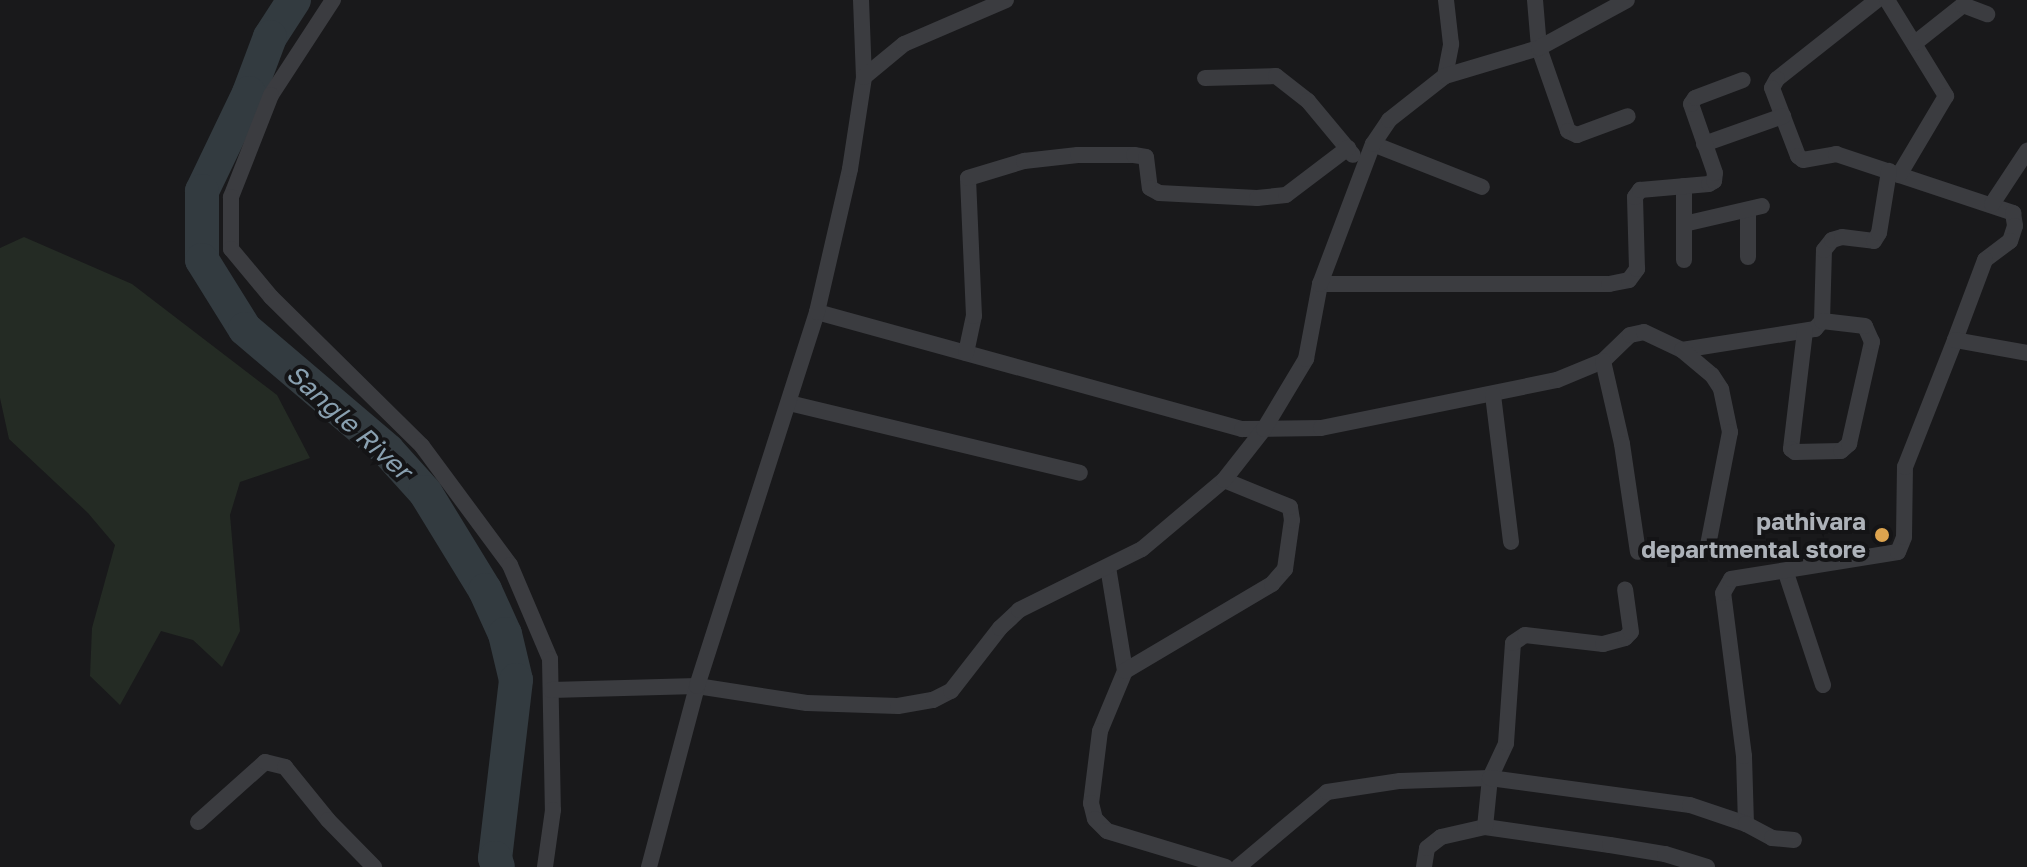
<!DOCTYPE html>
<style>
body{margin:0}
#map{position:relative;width:2027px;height:867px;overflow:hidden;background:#19191b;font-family:"Golos Text",sans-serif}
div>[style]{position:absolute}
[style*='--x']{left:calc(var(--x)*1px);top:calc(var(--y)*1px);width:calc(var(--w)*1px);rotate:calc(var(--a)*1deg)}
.green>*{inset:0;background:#242b24}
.river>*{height:34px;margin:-17px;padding:0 17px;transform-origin:17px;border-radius:17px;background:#333b40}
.street>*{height:16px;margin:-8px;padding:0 8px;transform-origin:8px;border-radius:8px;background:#3b3c40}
.dots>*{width:22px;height:22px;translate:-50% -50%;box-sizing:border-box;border:4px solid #141416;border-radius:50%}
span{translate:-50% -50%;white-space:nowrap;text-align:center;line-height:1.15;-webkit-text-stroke:8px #141416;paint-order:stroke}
.poi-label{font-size:24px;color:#adb2b9;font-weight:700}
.right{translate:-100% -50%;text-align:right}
.water-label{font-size:26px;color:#89a0b0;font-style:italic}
</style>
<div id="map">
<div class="green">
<div style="clip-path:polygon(24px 237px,132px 284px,277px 395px,310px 458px,240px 482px,230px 515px,240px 631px,222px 667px,193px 640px,161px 631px,120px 705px,90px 676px,92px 628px,115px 545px,88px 513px,9px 439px,0 398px,0 248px)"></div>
</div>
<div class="river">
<div style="--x:294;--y:0;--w:44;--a:123"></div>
<div style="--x:270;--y:37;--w:60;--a:110.6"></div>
<div style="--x:249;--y:93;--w:109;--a:115.6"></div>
<div style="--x:202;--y:191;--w:69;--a:90"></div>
<div style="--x:202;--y:260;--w:81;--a:58.1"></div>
<div style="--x:245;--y:329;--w:187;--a:40.4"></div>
<div style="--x:387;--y:450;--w:57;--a:47.9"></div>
<div style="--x:425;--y:492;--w:115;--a:58.5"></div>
<div style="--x:485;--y:590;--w:48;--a:65.6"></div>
<div style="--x:505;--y:634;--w:47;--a:76.6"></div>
<div style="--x:516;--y:680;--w:179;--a:96.7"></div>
<div style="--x:495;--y:858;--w:9;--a:72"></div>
</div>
<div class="street">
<div style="--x:333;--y:0;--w:113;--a:123.1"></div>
<div style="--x:271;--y:95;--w:110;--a:111.4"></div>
<div style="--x:231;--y:197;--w:52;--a:90"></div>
<div style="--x:231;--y:249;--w:62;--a:50.2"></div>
<div style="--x:271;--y:297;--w:212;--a:44.6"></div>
<div style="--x:422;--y:446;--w:148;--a:53.5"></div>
<div style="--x:510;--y:565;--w:102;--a:66.9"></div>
<div style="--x:550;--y:659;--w:151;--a:88.9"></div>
<div style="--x:553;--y:810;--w:58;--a:98"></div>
<div style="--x:861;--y:0;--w:77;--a:87.8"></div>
<div style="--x:1535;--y:0;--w:48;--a:85.2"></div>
<div style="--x:1539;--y:48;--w:88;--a:70.7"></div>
<div style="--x:1568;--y:131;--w:10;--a:24"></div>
<div style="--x:1577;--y:135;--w:54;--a:-20.4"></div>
<div style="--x:1877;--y:0;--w:127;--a:141.7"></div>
<div style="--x:1777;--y:79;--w:10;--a:119"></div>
<div style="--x:1772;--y:88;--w:73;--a:69.1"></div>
<div style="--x:1798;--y:156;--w:6;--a:39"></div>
<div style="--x:1803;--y:160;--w:34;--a:-10"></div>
<div style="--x:1836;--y:154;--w:187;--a:18.4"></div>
<div style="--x:2013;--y:213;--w:13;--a:81"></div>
<div style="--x:2015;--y:226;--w:16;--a:108"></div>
<div style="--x:2010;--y:241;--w:31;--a:143"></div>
<div style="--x:1985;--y:260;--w:85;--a:110.6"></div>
<div style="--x:1887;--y:0;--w:113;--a:58.4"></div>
<div style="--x:1946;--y:96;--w:92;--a:120.7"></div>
<div style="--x:1915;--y:43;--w:61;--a:-38.4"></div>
<div style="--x:1963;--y:5;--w:26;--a:21"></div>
<div style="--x:1445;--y:76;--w:33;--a:-79"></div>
<div style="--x:1451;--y:44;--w:44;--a:-96.5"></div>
<div style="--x:1205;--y:78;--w:71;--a:-1.6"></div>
<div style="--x:1276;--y:76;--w:41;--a:38"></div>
<div style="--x:1308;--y:101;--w:70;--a:50.2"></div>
<div style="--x:1373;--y:144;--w:117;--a:21.5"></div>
<div style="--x:1704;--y:144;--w:84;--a:-19.5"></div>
<div style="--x:1992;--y:204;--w:64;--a:-56.6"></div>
<div style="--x:1748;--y:210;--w:47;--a:90"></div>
<div style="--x:1684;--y:224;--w:80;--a:-13"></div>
<div style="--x:1684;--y:260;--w:74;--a:-90"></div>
<div style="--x:1320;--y:284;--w:289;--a:0"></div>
<div style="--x:1609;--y:284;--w:20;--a:-11"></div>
<div style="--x:1629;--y:280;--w:14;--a:-54"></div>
<div style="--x:1637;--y:269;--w:72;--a:-91.6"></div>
<div style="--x:1635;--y:197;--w:9;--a:-54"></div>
<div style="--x:1640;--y:190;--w:69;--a:-5"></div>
<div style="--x:1709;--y:184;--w:6;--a:-31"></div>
<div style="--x:1714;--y:181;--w:8;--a:-83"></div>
<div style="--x:1715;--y:173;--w:73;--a:-109.2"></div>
<div style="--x:1691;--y:104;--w:7;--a:-56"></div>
<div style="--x:1695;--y:98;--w:51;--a:-20.6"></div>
<div style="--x:817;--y:312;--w:441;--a:15.4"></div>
<div style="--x:1242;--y:429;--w:79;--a:-0.7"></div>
<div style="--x:1321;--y:428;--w:241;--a:-11.5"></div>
<div style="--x:1557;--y:380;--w:50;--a:-22.4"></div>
<div style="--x:1603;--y:361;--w:37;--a:-44"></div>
<div style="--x:1630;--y:335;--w:14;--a:-12"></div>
<div style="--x:1644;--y:332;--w:42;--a:25.3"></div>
<div style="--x:1682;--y:350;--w:135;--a:-9"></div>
<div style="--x:1815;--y:329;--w:11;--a:-49"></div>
<div style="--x:1822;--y:321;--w:71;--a:-88.4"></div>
<div style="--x:1824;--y:250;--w:13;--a:-51"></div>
<div style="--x:1832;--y:240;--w:10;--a:-17"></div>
<div style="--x:1842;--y:237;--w:32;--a:7"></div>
<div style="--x:1874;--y:241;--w:9;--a:-58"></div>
<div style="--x:1879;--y:233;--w:63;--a:-80.8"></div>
<div style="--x:1805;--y:331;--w:119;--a:96.8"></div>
<div style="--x:1791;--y:449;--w:5;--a:37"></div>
<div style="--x:1795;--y:452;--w:46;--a:-1.2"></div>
<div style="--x:1841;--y:451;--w:11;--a:-41"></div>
<div style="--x:1849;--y:444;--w:105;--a:-77.3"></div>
<div style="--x:1872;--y:342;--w:17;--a:-114"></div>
<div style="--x:1865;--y:326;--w:43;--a:-173.4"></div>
<div style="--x:1682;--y:350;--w:39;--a:40"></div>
<div style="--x:1712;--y:375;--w:17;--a:57"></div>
<div style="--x:1721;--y:389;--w:44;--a:78.2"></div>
<div style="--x:1730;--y:432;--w:115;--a:101"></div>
<div style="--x:966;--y:353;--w:38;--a:-78"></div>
<div style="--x:974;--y:316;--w:138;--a:-92.5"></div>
<div style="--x:968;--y:178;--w:59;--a:-16.9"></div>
<div style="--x:1024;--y:161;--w:54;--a:-6.3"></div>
<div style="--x:1078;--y:155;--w:56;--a:0"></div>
<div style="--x:1134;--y:155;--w:12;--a:9"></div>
<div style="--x:1146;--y:157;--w:31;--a:83"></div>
<div style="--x:1150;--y:188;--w:10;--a:29"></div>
<div style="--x:1159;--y:193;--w:98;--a:2.9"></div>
<div style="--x:1257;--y:198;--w:29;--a:-6"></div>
<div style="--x:1286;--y:195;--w:78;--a:-37.2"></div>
<div style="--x:1603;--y:361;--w:85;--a:77.1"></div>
<div style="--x:1622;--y:444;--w:109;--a:81.6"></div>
<div style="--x:1493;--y:395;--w:148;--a:83"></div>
<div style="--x:789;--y:403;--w:299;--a:13.5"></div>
<div style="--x:1108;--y:567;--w:105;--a:80.7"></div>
<div style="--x:1125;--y:671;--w:65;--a:112.6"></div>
<div style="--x:1100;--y:731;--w:73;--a:97.1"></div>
<div style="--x:1091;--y:803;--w:16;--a:76"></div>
<div style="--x:1095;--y:819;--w:17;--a:45"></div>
<div style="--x:1107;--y:831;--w:124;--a:16.8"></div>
<div style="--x:1786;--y:573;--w:118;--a:71.7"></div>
<div style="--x:1125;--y:671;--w:171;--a:-30.6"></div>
<div style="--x:1272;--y:584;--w:20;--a:-49"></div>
<div style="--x:1285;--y:569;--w:49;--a:-81.9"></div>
<div style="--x:1292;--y:520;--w:13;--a:-99"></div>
<div style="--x:1290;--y:507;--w:71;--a:-157.8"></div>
<div style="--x:551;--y:690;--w:146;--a:-1.6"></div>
<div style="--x:697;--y:686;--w:111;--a:8.8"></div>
<div style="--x:807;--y:703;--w:91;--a:1.9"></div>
<div style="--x:898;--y:706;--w:36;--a:-10"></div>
<div style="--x:933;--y:700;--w:20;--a:-27"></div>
<div style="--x:951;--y:691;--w:80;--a:-52.1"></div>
<div style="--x:1000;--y:628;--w:26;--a:-43"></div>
<div style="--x:1019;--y:610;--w:137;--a:-26.4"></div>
<div style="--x:1142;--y:549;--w:107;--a:-40.1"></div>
<div style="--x:1224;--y:480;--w:65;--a:-51.9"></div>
<div style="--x:1264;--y:429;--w:82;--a:-59"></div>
<div style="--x:1306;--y:359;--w:76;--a:-79.4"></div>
<div style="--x:1320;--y:284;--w:150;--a:-69.3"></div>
<div style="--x:1373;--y:144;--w:29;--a:-56"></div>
<div style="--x:1389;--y:120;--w:71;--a:-38.2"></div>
<div style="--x:1445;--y:76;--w:98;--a:-16.6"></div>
<div style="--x:1539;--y:48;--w:100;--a:-28.6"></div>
<div style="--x:198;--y:822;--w:90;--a:-41.8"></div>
<div style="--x:265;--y:762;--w:21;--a:14"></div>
<div style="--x:285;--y:767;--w:68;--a:50.9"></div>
<div style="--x:328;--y:820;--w:66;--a:45.6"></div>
<div style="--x:1746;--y:824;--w:68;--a:-91.7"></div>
<div style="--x:1744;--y:756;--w:164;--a:-97.3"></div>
<div style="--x:1723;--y:593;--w:16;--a:-60"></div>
<div style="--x:1731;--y:579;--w:169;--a:-9.2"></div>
<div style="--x:1898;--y:552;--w:16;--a:-68"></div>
<div style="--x:1904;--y:537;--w:70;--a:-89.2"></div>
<div style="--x:1905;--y:467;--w:136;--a:-68.5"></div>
<div style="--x:1955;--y:340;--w:73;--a:10.2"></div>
<div style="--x:1485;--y:827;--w:126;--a:8.2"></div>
<div style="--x:1610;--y:845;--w:56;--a:9.3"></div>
<div style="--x:1665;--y:854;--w:44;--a:17.2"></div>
<div style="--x:649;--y:867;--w:187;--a:-75.1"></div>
<div style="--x:697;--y:686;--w:393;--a:-72.2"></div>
<div style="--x:817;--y:312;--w:147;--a:-77"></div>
<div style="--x:850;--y:169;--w:93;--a:-81.3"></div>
<div style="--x:864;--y:77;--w:52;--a:-39.5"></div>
<div style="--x:904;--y:44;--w:111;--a:-23.3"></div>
<div style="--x:1238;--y:867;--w:116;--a:-40.1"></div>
<div style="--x:1327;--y:792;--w:74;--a:-8.6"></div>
<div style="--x:1400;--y:781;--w:90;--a:-1.9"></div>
<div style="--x:1490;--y:778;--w:38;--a:-65"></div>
<div style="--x:1506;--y:743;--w:100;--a:-86"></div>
<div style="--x:1513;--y:643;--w:14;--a:-34"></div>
<div style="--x:1525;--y:635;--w:79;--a:6.6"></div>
<div style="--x:1603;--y:644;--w:23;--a:-15"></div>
<div style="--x:1625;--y:638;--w:8;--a:-45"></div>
<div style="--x:1631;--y:632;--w:43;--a:-97.9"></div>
<div style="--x:1424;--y:867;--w:19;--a:-81"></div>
<div style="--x:1427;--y:848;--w:18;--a:-38"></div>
<div style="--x:1441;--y:837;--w:45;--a:-12.8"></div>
<div style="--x:1485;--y:827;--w:49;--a:-84.2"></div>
<div style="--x:1490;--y:778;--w:202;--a:7.7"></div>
<div style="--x:1690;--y:805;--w:59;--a:18.7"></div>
<div style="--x:1746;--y:824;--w:30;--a:28"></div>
<div style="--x:1772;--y:838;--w:22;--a:5"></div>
</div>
<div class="dots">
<div style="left:1882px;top:535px;background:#dda44f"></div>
</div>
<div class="poi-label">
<span class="right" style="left:1866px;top:535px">pathivara<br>departmental store</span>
</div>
<div class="water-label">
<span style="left:349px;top:422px;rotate:42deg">Sangle River</span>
</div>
</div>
